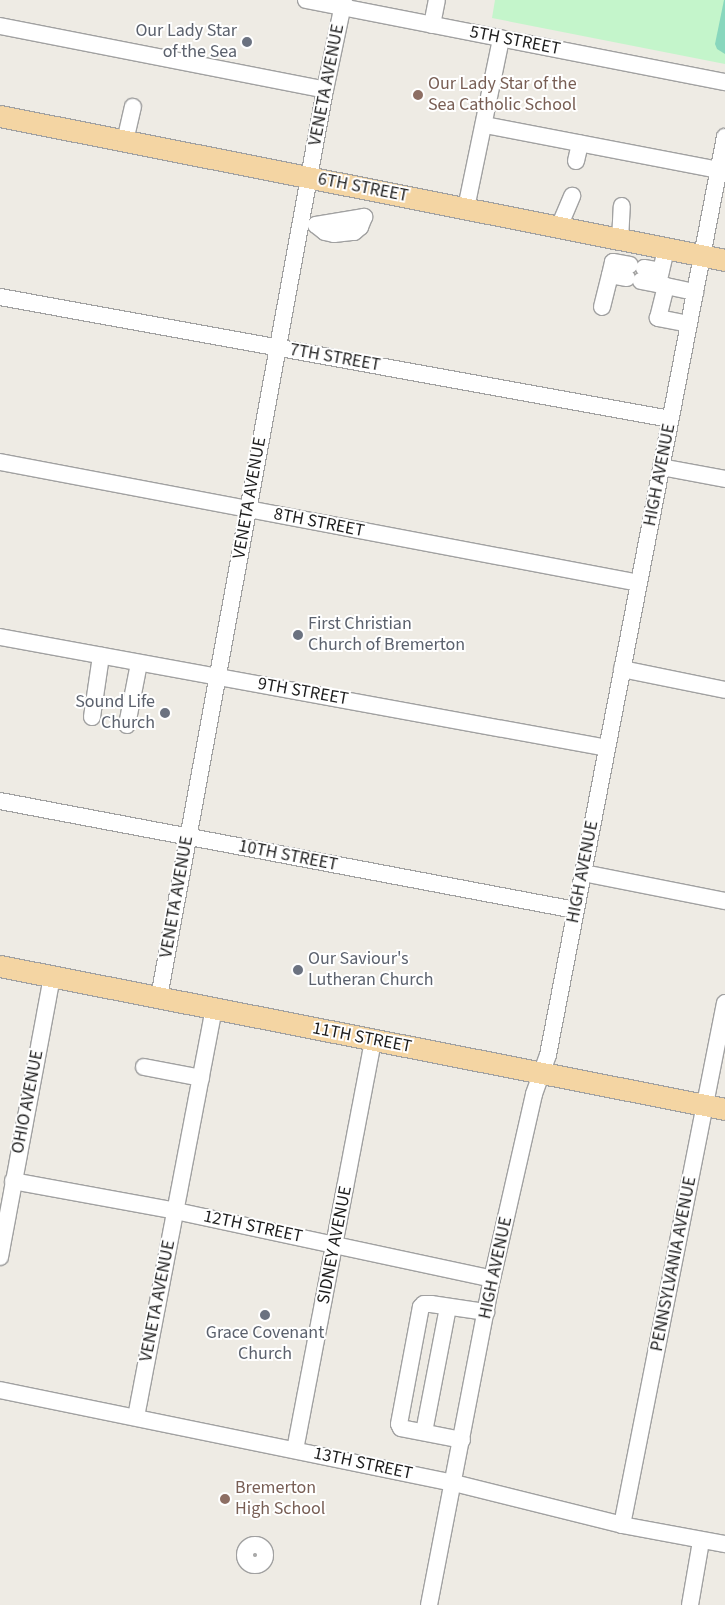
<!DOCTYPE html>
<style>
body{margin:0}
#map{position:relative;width:725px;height:1605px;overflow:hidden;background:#eeebe4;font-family:"Source Sans 3",sans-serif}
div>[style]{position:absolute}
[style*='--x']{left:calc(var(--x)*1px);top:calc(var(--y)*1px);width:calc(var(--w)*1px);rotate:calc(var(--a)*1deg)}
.park>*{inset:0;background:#c4f5cb}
.pitch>*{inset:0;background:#88d7bd}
.roads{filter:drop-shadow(1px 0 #a1a1a1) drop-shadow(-1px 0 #a1a1a1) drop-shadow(0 1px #a1a1a1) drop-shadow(0 -1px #a1a1a1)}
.minor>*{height:16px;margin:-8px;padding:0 8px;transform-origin:8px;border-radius:8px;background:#fff}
.minor>.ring{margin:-8px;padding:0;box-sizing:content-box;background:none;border:16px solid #fff;border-radius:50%}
.major>*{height:21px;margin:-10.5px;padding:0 10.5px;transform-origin:10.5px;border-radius:10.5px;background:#f4d5a3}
.dots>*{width:14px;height:14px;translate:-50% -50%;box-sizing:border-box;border:2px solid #fff;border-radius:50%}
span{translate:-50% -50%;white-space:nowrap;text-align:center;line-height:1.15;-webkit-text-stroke:4px #fff;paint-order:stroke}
.worship-label{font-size:18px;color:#5b616d}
.right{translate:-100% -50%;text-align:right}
.left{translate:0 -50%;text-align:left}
.street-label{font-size:18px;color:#1d1d1d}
.education-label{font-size:18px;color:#785e54}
</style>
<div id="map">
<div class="park">
<div style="clip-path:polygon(495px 0,725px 0,725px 64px,492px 18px)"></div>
</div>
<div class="pitch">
<div style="clip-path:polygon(724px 0,725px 0,725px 54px,717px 49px,715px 44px)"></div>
</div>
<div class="roads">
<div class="minor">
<div style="--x:306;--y:0;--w:427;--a:11.1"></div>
<div style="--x:432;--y:25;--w:25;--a:-79"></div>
<div style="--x:0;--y:26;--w:331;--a:11.1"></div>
<div style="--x:485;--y:125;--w:244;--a:10.9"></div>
<div style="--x:125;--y:141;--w:35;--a:-77"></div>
<div style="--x:576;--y:161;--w:18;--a:-77"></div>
<div style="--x:466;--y:208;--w:173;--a:-78.3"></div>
<div style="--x:316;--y:225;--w:11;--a:38"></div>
<div style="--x:325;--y:232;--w:9;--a:13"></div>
<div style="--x:334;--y:234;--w:20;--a:-6"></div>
<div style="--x:354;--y:232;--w:8;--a:-40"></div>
<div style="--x:360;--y:227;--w:11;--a:-68"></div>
<div style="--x:316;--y:225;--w:49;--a:-9.5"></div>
<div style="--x:559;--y:227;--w:34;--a:-67"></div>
<div style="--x:620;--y:240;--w:34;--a:-87"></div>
<div style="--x:644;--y:268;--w:17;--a:10"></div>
<div style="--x:627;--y:278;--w:17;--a:-170"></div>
<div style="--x:610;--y:275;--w:13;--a:-77"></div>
<div style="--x:613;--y:262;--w:17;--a:10"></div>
<div style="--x:641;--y:281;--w:25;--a:11"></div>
<div style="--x:658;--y:284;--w:36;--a:-77"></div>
<div style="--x:0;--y:297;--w:681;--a:10.32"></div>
<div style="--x:602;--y:307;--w:33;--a:-76"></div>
<div style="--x:689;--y:324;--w:32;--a:-169"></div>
<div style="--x:658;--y:318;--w:33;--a:-76"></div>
<div style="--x:666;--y:286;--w:30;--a:12"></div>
<div style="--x:0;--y:462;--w:650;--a:10.72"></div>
<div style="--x:661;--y:467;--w:65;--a:10.6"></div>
<div style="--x:0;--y:637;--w:617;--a:10.36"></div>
<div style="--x:622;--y:669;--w:105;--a:11.5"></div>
<div style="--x:92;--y:717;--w:62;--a:-81.6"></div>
<div style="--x:127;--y:725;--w:63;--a:-79"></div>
<div style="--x:0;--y:801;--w:585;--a:10.73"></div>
<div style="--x:583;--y:873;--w:145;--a:11.2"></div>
<div style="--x:159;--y:997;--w:922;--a:-79.63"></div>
<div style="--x:325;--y:90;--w:92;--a:-78.1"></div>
<div style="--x:144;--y:1067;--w:58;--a:10.9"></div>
<div style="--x:13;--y:1181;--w:166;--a:10.4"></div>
<div style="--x:176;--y:1211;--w:323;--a:12.1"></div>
<div style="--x:0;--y:1257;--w:286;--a:-79.5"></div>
<div style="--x:0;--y:1390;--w:463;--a:11.6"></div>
<div style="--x:454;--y:1483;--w:173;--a:14"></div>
<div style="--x:622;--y:1525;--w:105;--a:10.5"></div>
<div style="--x:136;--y:1417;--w:416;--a:-79.2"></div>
<div style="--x:424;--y:1432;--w:127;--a:-79.1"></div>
<div style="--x:462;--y:1440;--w:62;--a:-168.9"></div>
<div style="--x:401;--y:1428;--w:4;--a:-117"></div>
<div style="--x:399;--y:1424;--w:119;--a:-79.4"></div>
<div style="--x:421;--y:1307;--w:4;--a:-45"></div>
<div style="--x:424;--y:1304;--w:7;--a:0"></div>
<div style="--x:431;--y:1304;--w:56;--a:8.3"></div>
<div style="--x:295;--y:1450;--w:417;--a:-79.2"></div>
<div style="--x:622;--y:1525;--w:532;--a:-78.84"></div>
<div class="ring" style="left:245px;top:1545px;width:4px;height:4px"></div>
<div style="--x:429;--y:1605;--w:332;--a:-79.1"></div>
<div style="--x:492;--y:1279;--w:190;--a:-77.2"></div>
<div style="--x:534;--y:1094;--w:41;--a:-70.3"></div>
<div style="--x:548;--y:1055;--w:935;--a:-79.09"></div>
<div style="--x:690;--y:1605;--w:65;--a:-80.2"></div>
</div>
<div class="major">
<div style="--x:0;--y:116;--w:739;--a:11.23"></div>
<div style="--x:0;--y:966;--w:739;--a:11.16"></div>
</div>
</div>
<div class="dots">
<div style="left:247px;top:42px;background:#6b7280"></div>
<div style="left:418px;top:95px;background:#8d6e63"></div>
<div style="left:298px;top:635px;background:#6b7280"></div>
<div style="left:165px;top:713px;background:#6b7280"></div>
<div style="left:298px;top:970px;background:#6b7280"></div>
<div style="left:265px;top:1315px;background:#6b7280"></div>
<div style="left:225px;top:1499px;background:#8d6e63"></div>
</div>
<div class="worship-label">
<span class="right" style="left:237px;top:42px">Our Lady Star<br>of the Sea</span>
<span class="left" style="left:308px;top:635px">First Christian<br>Church of Bremerton</span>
<span class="right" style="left:155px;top:713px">Sound Life<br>Church</span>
<span class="left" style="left:308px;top:970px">Our Saviour's<br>Lutheran Church</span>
<span style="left:265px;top:1344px">Grace Covenant<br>Church</span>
</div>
<div class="street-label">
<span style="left:515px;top:41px;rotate:11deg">5TH STREET</span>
<span style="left:327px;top:85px;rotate:-79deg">VENETA AVENUE</span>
<span style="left:363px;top:188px;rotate:11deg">6TH STREET</span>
<span style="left:335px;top:358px;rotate:10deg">7TH STREET</span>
<span style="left:660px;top:475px;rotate:-79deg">HIGH AVENUE</span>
<span style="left:250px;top:498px;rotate:-80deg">VENETA AVENUE</span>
<span style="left:319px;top:523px;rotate:11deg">8TH STREET</span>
<span style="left:303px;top:692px;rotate:10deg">9TH STREET</span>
<span style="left:288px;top:856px;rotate:11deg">10TH STREET</span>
<span style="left:583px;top:872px;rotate:-79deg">HIGH AVENUE</span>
<span style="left:177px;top:897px;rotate:-80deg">VENETA AVENUE</span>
<span style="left:362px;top:1038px;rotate:11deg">11TH STREET</span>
<span style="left:28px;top:1102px;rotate:-79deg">OHIO AVENUE</span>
<span style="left:253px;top:1227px;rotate:12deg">12TH STREET</span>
<span style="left:335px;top:1245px;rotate:-79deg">SIDNEY AVENUE</span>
<span style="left:674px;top:1264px;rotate:-79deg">PENNSYLVANIA AVENUE</span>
<span style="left:496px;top:1268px;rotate:-78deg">HIGH AVENUE</span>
<span style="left:158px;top:1301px;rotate:-79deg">VENETA AVENUE</span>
<span style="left:363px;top:1464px;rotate:12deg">13TH STREET</span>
</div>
<div class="education-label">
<span class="left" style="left:428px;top:95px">Our Lady Star of the<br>Sea Catholic School</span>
<span class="left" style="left:235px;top:1499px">Bremerton<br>High School</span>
</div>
</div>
